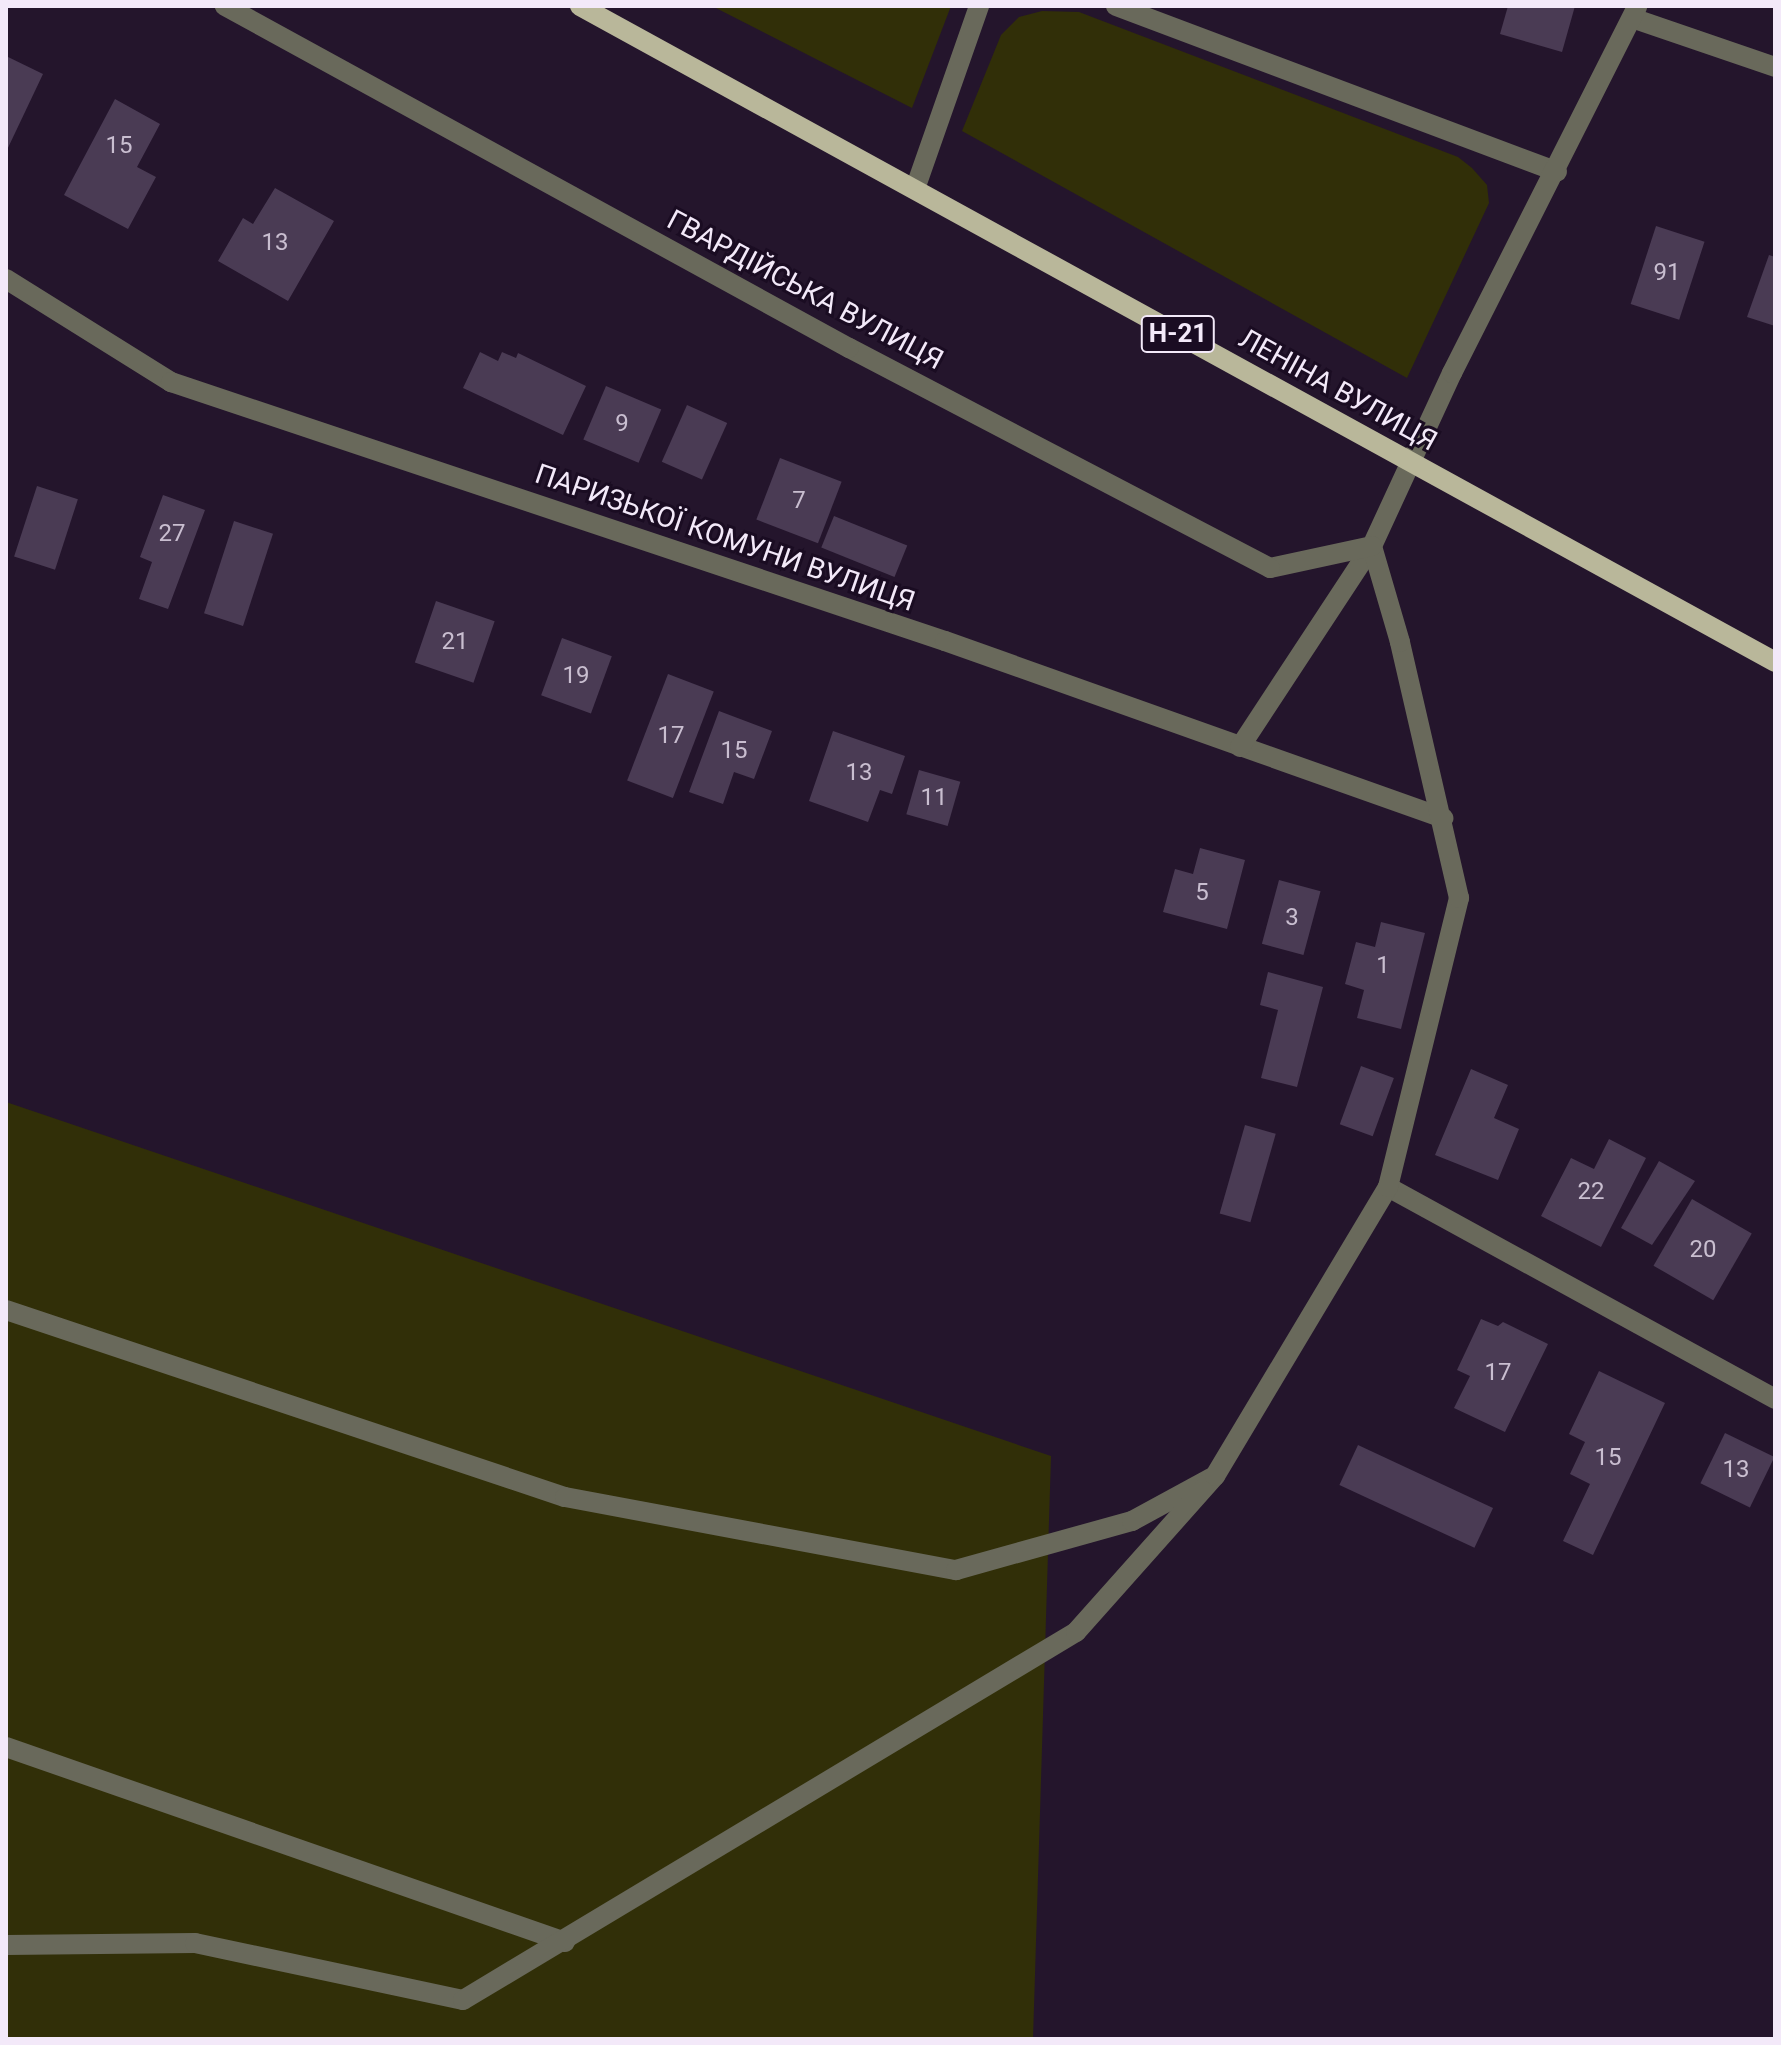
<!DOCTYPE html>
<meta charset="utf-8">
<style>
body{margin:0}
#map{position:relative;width:1781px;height:2045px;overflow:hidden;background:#24152c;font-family:Roboto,sans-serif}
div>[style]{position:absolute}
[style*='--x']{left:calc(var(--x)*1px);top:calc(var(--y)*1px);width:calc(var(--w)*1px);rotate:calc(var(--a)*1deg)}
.green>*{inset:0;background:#312f08}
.building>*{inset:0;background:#4a3b54;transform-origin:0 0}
.lane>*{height:20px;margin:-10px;padding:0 10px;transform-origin:10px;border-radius:10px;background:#69695b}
.street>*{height:20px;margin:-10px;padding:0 10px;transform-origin:10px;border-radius:10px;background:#69695b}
.primary>*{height:20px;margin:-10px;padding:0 10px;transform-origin:10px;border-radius:10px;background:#b9b79a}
span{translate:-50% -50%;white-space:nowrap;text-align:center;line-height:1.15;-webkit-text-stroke:6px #1a0c22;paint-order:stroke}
.number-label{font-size:24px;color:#c9bed0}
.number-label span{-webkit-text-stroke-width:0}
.shield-label span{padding:2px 6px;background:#1a0c22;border:2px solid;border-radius:6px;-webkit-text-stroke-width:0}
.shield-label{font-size:26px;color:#f3e9f9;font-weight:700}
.street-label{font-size:28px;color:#f3e9f9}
.frame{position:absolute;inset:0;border:8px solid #f3e9f9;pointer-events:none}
</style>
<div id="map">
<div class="green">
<div style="clip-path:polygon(712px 6px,951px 6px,912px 108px)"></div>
<div style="clip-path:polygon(1042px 11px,1079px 12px,1458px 157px,1472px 168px,1487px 185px,1489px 203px,1407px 378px,962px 131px,1001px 35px,1019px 17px)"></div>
<div style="clip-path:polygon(6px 1102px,1051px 1456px,1033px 2039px,6px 2039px)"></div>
</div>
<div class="building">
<div style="clip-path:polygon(1508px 6px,1575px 6px,1562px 52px,1500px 34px)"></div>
<div style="clip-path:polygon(6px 56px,43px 74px,6px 152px)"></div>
<div style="clip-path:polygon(115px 99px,160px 124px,137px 167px,156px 177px,128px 229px,64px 195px)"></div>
<div style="clip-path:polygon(275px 188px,334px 221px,288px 301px,218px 261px,243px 218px,253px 224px)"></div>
<div style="left:1656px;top:226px;width:51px;height:82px;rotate:18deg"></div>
<div style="clip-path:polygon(1769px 255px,1775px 257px,1775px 326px,1747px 317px)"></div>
<div style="clip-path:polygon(480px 352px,498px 361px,502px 352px,516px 358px,518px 353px,586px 386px,563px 435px,463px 388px)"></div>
<div style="left:606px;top:386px;width:60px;height:58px;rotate:23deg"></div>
<div style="left:687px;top:405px;width:44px;height:62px;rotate:24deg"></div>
<div style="left:780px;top:458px;width:66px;height:66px;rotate:21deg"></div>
<div style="left:37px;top:486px;width:43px;height:74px;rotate:18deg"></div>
<div style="clip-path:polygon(163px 495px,205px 510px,168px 609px,139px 599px,152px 562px,140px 557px)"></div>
<div style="left:834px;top:516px;width:79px;height:34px;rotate:22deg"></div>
<div style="left:234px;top:521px;width:41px;height:97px;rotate:18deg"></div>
<div style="left:436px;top:601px;width:62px;height:65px;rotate:19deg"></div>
<div style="left:562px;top:638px;width:53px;height:61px;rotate:20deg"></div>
<div style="left:668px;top:674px;width:49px;height:114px;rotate:21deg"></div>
<div style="clip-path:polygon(719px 711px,772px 731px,754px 779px,734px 772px,723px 804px,689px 792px)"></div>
<div style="clip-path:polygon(833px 731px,905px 756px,892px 794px,880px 790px,868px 822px,809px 801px)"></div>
<div style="left:919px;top:770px;width:43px;height:46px;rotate:16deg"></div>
<div style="clip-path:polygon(1200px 848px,1245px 860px,1227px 929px,1163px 912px,1175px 869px,1193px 874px)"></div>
<div style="left:1279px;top:880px;width:43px;height:66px;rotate:15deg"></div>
<div style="clip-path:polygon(1381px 922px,1425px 933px,1401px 1029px,1357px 1018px,1364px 990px,1345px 984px,1356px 942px,1375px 947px)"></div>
<div style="clip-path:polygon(1268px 972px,1323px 987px,1297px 1087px,1261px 1078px,1278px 1010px,1260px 1005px)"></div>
<div style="left:1361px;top:1066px;width:35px;height:62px;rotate:20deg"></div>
<div style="clip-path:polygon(1471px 1069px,1508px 1085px,1494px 1118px,1519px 1129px,1498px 1180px,1435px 1155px)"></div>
<div style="left:1245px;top:1125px;width:32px;height:92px;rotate:16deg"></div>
<div style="clip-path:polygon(1609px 1139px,1646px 1158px,1601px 1247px,1541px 1216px,1571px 1158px,1594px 1169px)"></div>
<div style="clip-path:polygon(1659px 1161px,1695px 1181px,1652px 1245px,1621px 1228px)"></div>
<div style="left:1692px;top:1199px;width:69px;height:77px;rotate:30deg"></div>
<div style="clip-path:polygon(1481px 1319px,1498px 1326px,1503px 1322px,1548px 1344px,1505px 1432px,1454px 1408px,1470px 1376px,1457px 1370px)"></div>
<div style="clip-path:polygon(1599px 1371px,1665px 1403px,1593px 1555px,1563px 1541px,1590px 1484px,1570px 1474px,1585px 1442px,1569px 1434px)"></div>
<div style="left:1725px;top:1433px;width:55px;height:56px;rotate:26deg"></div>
<div style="left:1358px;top:1445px;width:149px;height:44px;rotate:25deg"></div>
</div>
<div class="lane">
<div style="--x:1116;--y:6;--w:471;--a:20.6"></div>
<div style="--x:915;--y:189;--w:194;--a:-70.7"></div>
<div style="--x:6;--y:1310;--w:589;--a:18.5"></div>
<div style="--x:565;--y:1497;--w:398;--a:10.6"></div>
<div style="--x:956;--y:1570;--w:183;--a:-15.6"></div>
<div style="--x:1132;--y:1521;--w:90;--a:-28.6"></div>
<div style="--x:6;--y:1747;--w:592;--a:19.23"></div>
</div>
<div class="street">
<div style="--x:1632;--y:18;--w:151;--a:18.9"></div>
<div style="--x:6;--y:279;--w:195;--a:32"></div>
<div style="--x:171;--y:382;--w:816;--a:18.5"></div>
<div style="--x:945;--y:641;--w:529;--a:19.57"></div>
<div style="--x:1240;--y:747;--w:240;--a:-56.7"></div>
<div style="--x:1372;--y:546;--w:191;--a:-65.2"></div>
<div style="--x:1452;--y:373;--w:411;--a:-63.2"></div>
<div style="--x:1388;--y:1187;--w:441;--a:28.7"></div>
<div style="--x:6;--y:1945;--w:189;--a:-0.6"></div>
<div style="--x:195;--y:1943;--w:274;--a:12"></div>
<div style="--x:463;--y:2000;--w:715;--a:-30.98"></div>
<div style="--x:1076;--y:1632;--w:209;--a:-48.3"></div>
<div style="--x:1215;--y:1476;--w:337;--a:-59.1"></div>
<div style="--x:1388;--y:1187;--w:298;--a:-76.2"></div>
<div style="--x:1459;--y:898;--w:263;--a:-103"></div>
<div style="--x:1400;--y:642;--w:100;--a:-106.3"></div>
<div style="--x:1372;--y:546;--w:104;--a:167.8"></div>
<div style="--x:1270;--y:568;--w:475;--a:-152.4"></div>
<div style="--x:849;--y:348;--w:712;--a:-151.27"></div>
</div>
<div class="primary">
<div style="--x:580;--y:6;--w:1363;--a:28.76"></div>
</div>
<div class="number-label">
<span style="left:119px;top:146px">15</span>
<span style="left:275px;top:243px">13</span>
<span style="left:1667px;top:273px">91</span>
<span style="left:622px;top:424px">9</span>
<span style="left:799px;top:501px">7</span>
<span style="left:172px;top:534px">27</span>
<span style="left:455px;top:642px">21</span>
<span style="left:576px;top:676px">19</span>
<span style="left:671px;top:736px">17</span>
<span style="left:734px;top:751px">15</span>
<span style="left:859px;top:773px">13</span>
<span style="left:934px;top:798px">11</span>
<span style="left:1202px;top:893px">5</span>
<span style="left:1292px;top:918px">3</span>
<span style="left:1383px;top:966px">1</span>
<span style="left:1591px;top:1192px">22</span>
<span style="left:1703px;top:1250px">20</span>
<span style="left:1498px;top:1373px">17</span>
<span style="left:1608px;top:1458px">15</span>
<span style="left:1736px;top:1470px">13</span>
</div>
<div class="shield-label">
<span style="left:1178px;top:334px">Н-21</span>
</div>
<div class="street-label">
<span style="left:805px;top:290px;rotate:28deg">ГВАРДІЙСЬКА ВУЛИЦЯ</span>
<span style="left:1338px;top:390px;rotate:29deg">ЛЕНІНА ВУЛИЦЯ</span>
<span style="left:725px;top:538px;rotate:19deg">ПАРИЗЬКОЇ КОМУНИ ВУЛИЦЯ</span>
</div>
<div class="frame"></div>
</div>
